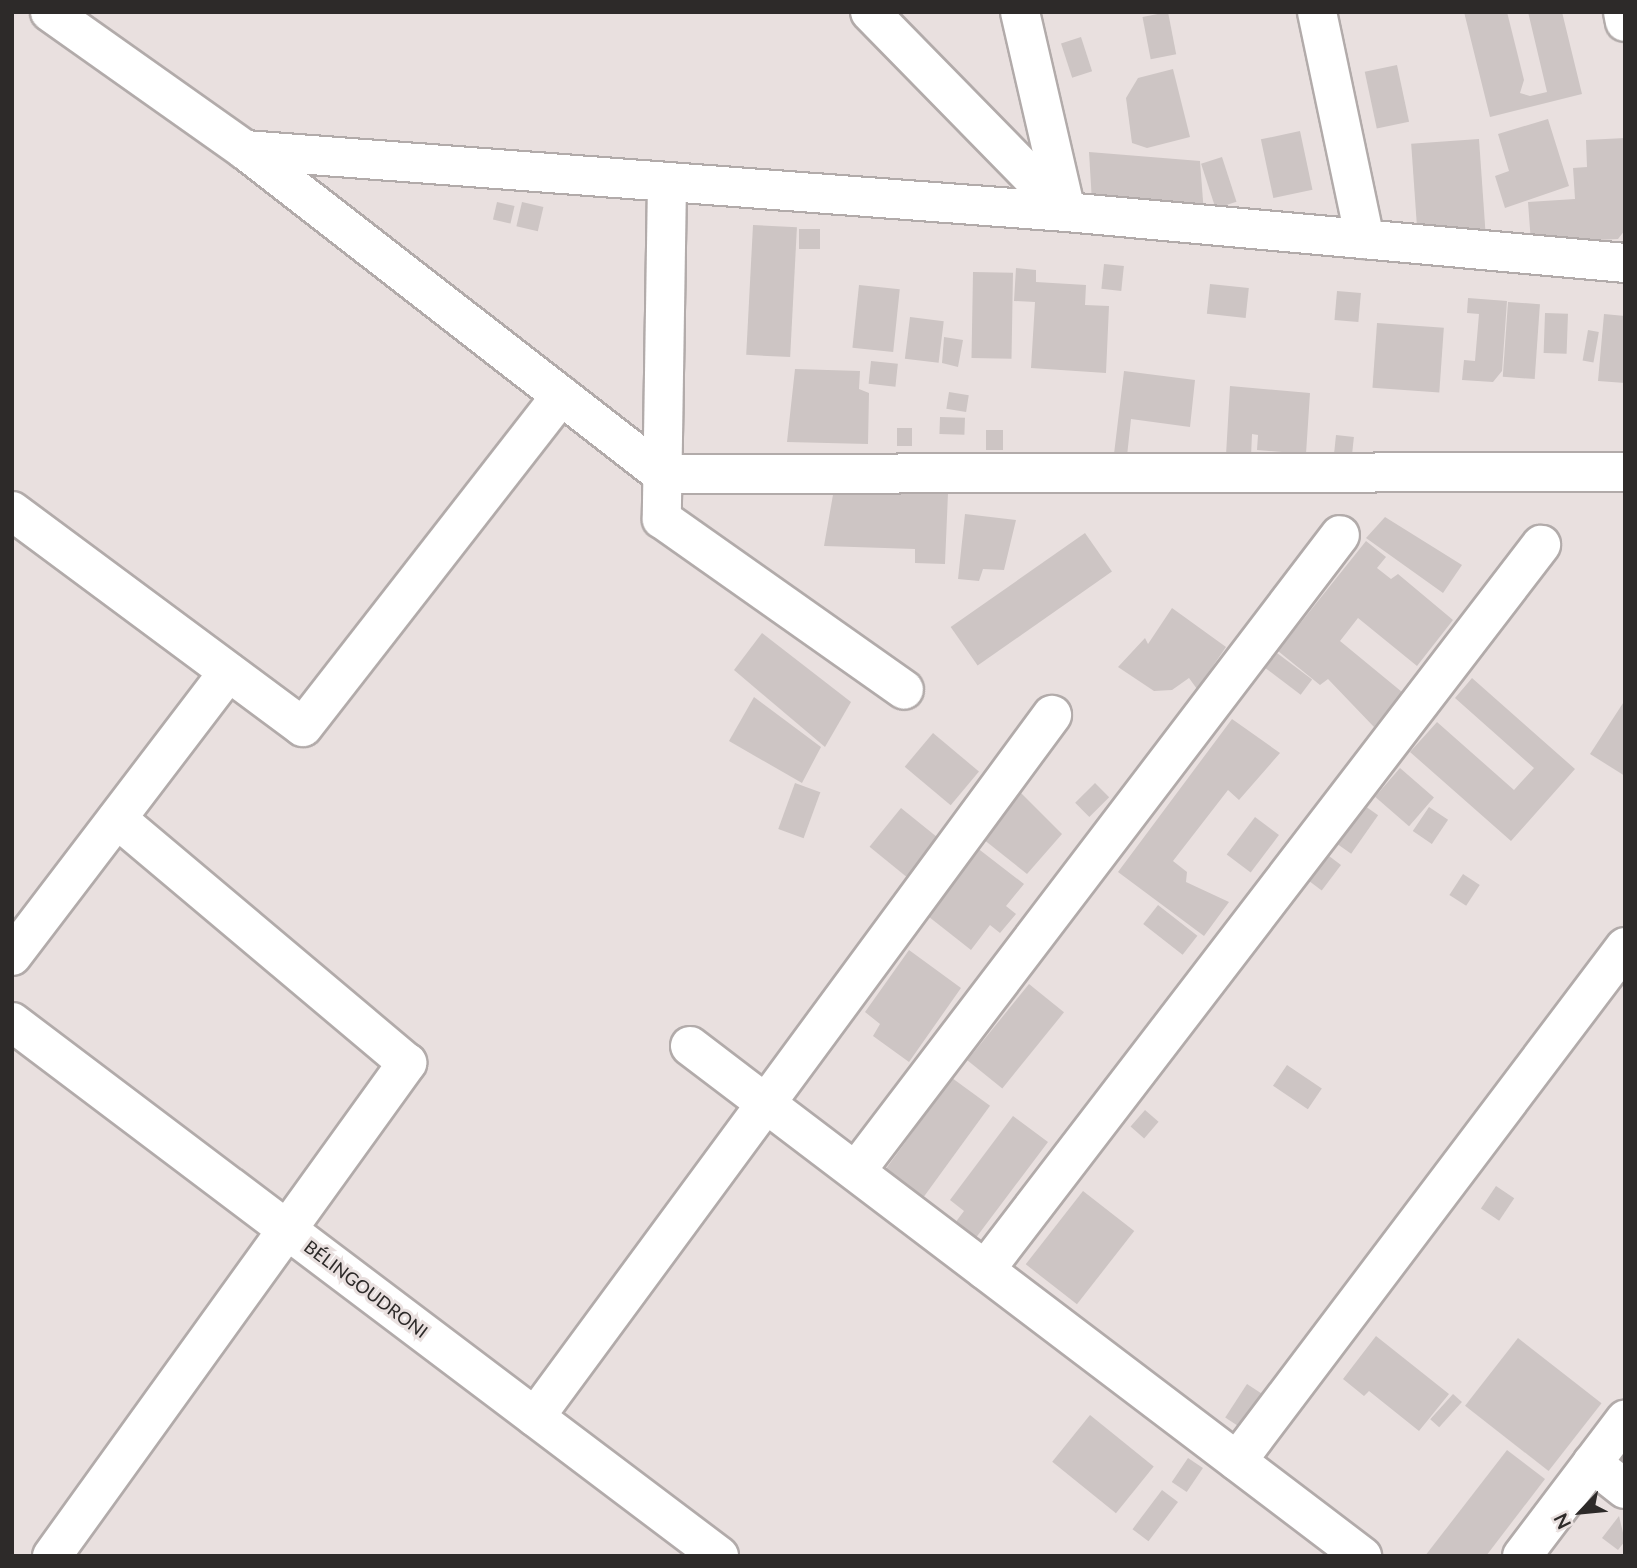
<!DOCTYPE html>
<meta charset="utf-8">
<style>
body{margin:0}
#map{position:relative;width:1637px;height:1568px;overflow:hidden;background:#e9e0df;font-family:Lato,sans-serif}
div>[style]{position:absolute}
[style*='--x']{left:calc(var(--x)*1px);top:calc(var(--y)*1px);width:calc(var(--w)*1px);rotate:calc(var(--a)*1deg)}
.building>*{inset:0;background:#cdc5c4;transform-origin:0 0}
.roads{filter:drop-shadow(2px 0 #b2abaa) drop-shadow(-2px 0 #b2abaa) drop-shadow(0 2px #b2abaa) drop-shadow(0 -2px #b2abaa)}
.minor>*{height:38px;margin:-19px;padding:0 19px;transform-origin:19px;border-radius:19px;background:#fff}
span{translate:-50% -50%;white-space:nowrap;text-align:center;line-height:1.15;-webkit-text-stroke:6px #e9e0df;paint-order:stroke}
.street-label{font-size:18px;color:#2d2a29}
.frame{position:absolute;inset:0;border:14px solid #2d2a29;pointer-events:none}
.north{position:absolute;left:1546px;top:1477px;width:70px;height:70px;-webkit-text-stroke:5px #e9e0df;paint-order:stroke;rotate:244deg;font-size:19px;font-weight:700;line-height:28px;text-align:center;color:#2d2a29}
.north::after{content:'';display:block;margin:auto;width:24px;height:32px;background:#2d2a29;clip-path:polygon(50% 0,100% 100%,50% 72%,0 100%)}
</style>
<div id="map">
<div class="building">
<div style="left:1168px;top:12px;width:43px;height:26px;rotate:79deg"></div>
<div style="clip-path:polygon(1464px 12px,1507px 12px,1524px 80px,1520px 93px,1530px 96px,1547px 92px,1528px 12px,1562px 12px,1582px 94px,1490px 117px)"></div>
<div style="left:1081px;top:37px;width:36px;height:21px;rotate:72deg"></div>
<div style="left:1397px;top:65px;width:58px;height:33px;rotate:78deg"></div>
<div style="clip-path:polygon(1173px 69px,1190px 137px,1147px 148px,1132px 143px,1126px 98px,1138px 78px)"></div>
<div style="clip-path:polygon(1548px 119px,1569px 186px,1505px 208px,1495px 176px,1509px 171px,1498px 134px)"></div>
<div style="left:1300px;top:131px;width:60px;height:40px;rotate:78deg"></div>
<div style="clip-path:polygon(1625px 138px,1625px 230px,1618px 239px,1531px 243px,1528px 202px,1575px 199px,1573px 168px,1587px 167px,1586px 140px)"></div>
<div style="left:1479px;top:139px;width:95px;height:68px;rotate:86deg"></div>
<div style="clip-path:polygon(1089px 152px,1200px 161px,1204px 214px,1092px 202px)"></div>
<div style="left:1222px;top:157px;width:47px;height:22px;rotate:72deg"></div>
<div style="left:497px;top:202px;width:18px;height:18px;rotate:13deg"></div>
<div style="left:522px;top:202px;width:22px;height:25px;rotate:13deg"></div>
<div style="left:753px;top:225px;width:44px;height:130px;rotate:3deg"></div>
<div style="left:799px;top:229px;width:21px;height:20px"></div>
<div style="left:1104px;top:264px;width:20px;height:25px;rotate:6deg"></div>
<div style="clip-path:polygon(1016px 268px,1036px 270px,1036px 282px,1086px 285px,1085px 305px,1109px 306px,1106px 373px,1031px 368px,1035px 302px,1014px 301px)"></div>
<div style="left:973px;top:272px;width:40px;height:86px;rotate:1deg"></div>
<div style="left:1210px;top:284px;width:39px;height:30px;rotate:6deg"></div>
<div style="left:859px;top:285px;width:41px;height:63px;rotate:6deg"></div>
<div style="left:1337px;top:291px;width:24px;height:29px;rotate:5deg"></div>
<div style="clip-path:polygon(1468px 298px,1507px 301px,1502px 371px,1493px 382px,1462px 380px,1464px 360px,1475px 361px,1479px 314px,1467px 313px)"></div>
<div style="left:1508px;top:302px;width:32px;height:75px;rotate:4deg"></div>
<div style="left:1545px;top:313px;width:23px;height:40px;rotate:2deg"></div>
<div style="clip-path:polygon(1604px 314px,1625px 316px,1625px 383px,1598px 381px)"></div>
<div style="left:910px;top:317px;width:34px;height:42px;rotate:7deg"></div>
<div style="left:1377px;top:323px;width:67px;height:65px;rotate:4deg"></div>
<div style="left:1588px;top:330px;width:11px;height:31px;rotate:10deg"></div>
<div style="clip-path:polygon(944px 337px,963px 340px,958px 367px,942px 363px)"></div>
<div style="left:871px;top:361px;width:27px;height:23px;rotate:6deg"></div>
<div style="clip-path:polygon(795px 369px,860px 371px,859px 389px,869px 393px,868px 444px,787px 442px)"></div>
<div style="clip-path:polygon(1124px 371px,1195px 380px,1190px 427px,1131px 419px,1127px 456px,1114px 454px)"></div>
<div style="clip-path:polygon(1230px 386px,1310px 393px,1306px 454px,1257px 450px,1258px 435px,1252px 434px,1251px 457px,1226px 455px)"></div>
<div style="left:949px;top:392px;width:20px;height:17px;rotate:9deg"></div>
<div style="left:940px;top:417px;width:25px;height:17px;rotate:2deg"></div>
<div style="left:897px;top:428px;width:15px;height:18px"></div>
<div style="left:986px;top:430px;width:17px;height:20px"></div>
<div style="left:1336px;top:435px;width:18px;height:21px;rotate:6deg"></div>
<div style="clip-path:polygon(834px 489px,948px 493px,945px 564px,915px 563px,915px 549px,824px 546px)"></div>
<div style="clip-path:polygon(965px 514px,1016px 520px,1004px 570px,983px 569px,979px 581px,958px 579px)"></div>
<div style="clip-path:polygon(1385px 517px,1462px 565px,1443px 593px,1366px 538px)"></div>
<div style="left:1085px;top:533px;width:47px;height:164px;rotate:55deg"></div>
<div style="clip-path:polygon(1366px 541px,1386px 557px,1377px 568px,1391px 579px,1398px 574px,1453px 620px,1417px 666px,1358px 618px,1340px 641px,1402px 692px,1374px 727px,1328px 679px,1320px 685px,1278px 651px)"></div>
<div style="clip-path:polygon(1172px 608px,1226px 647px,1197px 689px,1189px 678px,1172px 690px,1154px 691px,1118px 667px,1145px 638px,1148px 644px)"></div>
<div style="clip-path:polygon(762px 633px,851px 702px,825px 747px,734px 670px)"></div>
<div style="left:1277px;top:653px;width:44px;height:19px;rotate:37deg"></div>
<div style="clip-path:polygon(1472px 678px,1575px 769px,1511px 841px,1410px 752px,1437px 722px,1514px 790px,1534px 768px,1455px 698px)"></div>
<div style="clip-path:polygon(754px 697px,821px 747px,802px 783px,729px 741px)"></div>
<div style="clip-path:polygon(1625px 700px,1625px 776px,1590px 754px)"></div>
<div style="clip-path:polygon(1232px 719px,1280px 753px,1239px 800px,1228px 790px,1173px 861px,1187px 872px,1186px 882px,1229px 902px,1204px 936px,1118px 872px)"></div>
<div style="left:933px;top:733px;width:60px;height:44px;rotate:40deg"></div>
<div style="left:1400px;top:768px;width:45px;height:38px;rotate:41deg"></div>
<div style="left:795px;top:783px;width:27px;height:49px;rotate:20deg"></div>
<div style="left:1095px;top:783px;width:20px;height:28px;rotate:45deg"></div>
<div style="clip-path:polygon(1016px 788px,1062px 834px,1027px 874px,978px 835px)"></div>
<div style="left:1365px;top:806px;width:16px;height:47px;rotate:35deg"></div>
<div style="left:1429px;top:807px;width:23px;height:29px;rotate:34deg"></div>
<div style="left:901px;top:808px;width:51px;height:50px;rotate:39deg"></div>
<div style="left:1255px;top:817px;width:30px;height:47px;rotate:37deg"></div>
<div style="clip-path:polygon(976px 847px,1024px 884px,1006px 906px,1016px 914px,1000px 933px,990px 925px,971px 950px,924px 913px)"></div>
<div style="left:1329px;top:856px;width:15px;height:32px;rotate:37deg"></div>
<div style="left:1463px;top:874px;width:20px;height:25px;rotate:33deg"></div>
<div style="left:1158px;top:905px;width:50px;height:24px;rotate:38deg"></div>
<div style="clip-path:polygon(909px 950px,961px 988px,909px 1062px,873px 1036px,880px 1024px,865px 1012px)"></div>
<div style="left:1029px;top:984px;width:45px;height:98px;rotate:39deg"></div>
<div style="left:1287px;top:1065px;width:42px;height:25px;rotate:34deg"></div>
<div style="left:952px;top:1078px;width:47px;height:116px;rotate:36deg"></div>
<div style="left:1145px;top:1110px;width:18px;height:22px;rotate:41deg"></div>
<div style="clip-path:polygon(1013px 1116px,1048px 1142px,975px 1239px,955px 1223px,964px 1211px,950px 1200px)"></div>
<div style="left:1496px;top:1186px;width:22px;height:27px;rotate:34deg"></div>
<div style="left:1083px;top:1191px;width:65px;height:93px;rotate:38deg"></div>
<div style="clip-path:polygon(1376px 1336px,1449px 1394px,1419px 1431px,1369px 1391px,1364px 1396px,1343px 1379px)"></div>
<div style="left:1518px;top:1338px;width:106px;height:86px;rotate:38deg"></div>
<div style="left:1247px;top:1384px;width:20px;height:40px;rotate:33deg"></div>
<div style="left:1453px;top:1394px;width:12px;height:34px;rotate:42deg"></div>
<div style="left:1090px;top:1415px;width:82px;height:60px;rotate:39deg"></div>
<div style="clip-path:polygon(1507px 1450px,1545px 1479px,1486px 1556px,1425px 1556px)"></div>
<div style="left:1188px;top:1458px;width:18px;height:29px;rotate:34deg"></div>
<div style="left:1162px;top:1490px;width:20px;height:49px;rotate:37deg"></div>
<div style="clip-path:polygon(1619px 1516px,1625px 1541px,1618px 1550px,1602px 1538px)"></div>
</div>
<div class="roads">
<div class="minor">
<div style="--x:50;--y:12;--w:239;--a:35.3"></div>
<div style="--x:245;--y:150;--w:528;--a:37.85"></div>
<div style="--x:662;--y:474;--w:963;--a:-0.12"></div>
<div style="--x:870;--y:12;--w:280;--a:45.6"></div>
<div style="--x:1020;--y:12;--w:205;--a:77"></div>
<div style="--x:1317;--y:12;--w:232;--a:78.1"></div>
<div style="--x:1623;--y:12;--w:10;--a:79"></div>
<div style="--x:245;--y:150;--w:823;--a:4.32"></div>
<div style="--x:1066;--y:212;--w:561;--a:5.21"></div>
<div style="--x:667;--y:183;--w:336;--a:90.9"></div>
<div style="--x:662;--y:519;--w:296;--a:35.2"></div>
<div style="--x:12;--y:511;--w:362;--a:36.6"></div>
<div style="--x:303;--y:727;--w:420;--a:-52.1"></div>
<div style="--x:12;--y:956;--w:357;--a:-52.7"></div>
<div style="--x:12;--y:1022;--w:886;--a:37.06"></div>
<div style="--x:690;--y:1046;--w:844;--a:37.2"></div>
<div style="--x:856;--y:1171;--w:799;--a:-52.73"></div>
<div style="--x:985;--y:1270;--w:914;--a:-52.52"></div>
<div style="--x:535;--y:1417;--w:872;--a:-53.63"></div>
<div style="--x:1237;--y:1461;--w:644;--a:-52.95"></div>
<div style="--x:1592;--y:1463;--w:42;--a:38.2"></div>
<div style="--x:52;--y:1556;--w:608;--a:-54.24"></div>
<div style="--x:407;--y:1063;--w:379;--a:-139.9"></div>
<div style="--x:1522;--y:1556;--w:171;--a:-52.9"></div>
</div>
</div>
<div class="street-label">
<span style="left:366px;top:1289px;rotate:37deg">BÉLINGOUDRONI</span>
</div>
<div class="frame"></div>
<div class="north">N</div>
</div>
